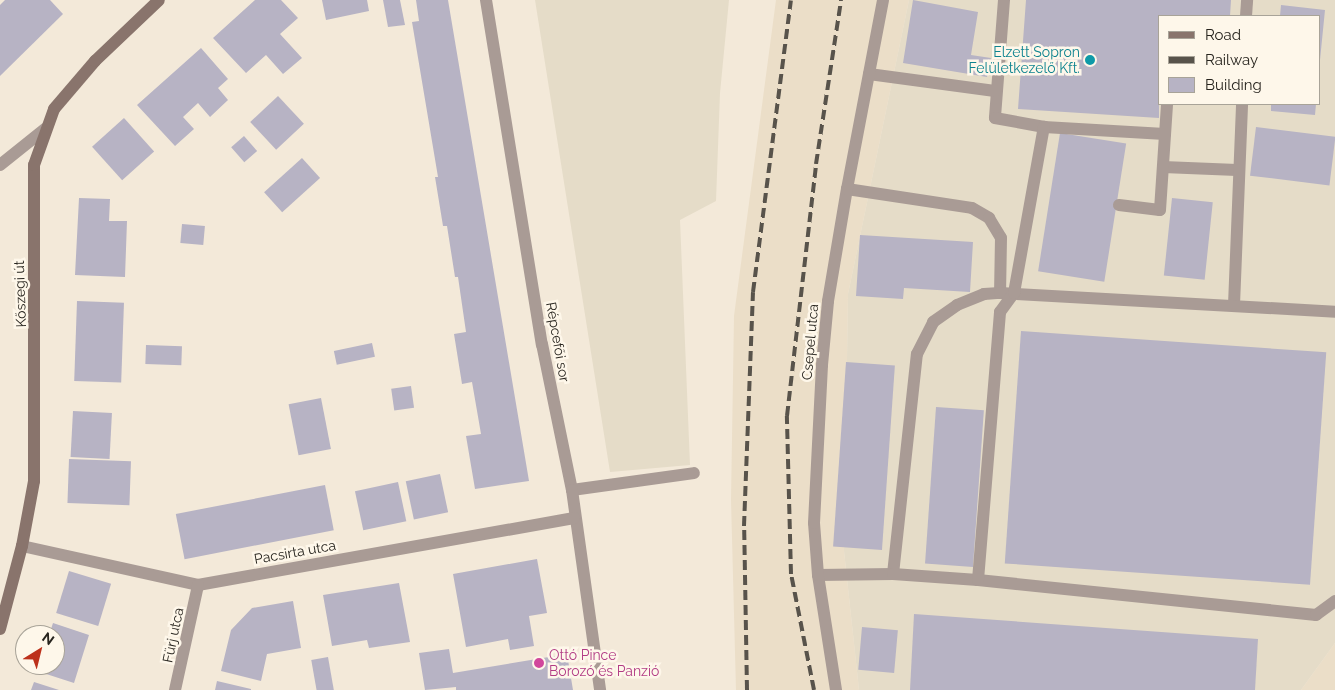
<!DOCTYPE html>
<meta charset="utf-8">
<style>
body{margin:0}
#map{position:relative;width:1335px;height:690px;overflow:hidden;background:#f3e9d9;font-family:Raleway,sans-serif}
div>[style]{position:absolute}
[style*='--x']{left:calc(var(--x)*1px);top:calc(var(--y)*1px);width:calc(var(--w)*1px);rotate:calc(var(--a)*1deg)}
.built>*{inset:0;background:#ebdec8}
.industrial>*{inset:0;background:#e5dcc8}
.building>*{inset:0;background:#b7b3c4;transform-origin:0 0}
.service>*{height:12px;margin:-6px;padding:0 6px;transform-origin:6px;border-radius:6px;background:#a99b95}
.minor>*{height:12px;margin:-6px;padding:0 6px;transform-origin:6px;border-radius:6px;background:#a99b95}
.secondary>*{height:12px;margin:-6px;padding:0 6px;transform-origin:6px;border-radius:6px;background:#89746c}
.rail>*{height:4px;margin-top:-2px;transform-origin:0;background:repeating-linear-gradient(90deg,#58534b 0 10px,transparent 0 15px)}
.dots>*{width:14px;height:14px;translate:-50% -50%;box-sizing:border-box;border:2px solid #fef7ea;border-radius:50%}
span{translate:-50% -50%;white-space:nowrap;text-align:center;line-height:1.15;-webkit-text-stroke:5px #fef7ea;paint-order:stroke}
.culture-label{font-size:14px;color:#0d838f}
.right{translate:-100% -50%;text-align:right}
.street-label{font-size:14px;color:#27241e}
.hotel-label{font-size:14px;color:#b23c85}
.left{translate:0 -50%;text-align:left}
.legend{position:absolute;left:1158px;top:15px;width:162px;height:90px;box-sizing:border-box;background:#fef7ea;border:1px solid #a8a398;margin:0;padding:6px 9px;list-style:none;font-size:15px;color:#27241e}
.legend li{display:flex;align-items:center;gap:10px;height:25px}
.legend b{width:25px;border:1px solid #a8a398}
.north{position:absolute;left:15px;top:625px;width:50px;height:50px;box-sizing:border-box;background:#fef7ea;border:1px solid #a8a398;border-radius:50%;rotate:36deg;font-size:14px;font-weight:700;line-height:20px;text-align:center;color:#27241e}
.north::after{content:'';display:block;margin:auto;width:18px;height:22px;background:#bd311b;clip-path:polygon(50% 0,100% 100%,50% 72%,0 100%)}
</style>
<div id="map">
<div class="built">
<div style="clip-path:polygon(776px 0,909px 0,848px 294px,844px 551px,859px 690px,736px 690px,731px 500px,734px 316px)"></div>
<div style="clip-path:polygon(1335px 643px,1335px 690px,1301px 690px)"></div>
</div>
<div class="industrial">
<div style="clip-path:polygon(535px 0,729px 0,720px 93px,716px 201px,680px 220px,690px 465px,610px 472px)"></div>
<div style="clip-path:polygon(evenodd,909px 0,1335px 0,1335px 643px,1301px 690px,859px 690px,844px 551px,848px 294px,909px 0,1159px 16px,1319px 16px,1319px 104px,1159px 104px,1159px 16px)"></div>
</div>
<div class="building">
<div style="clip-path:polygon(5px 0,50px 0,63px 14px,0 76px,0 5px)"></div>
<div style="clip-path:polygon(255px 0,281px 0,298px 18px,280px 34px,302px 58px,283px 74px,266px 55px,246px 73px,213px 38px)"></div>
<div style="clip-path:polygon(322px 0,367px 0,369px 11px,326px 20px)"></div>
<div style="clip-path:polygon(383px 0,400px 0,405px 25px,388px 27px)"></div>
<div style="clip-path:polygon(416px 0,448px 0,529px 481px,475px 489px,466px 436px,481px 434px,472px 382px,462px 384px,454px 334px,466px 332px,458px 277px,455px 277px,447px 226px,443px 226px,435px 177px,438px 177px,412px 22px,419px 21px)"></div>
<div style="clip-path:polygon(913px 0,978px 12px,971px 55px,991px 58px,987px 77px,903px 63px)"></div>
<div style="clip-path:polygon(1026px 0,1231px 0,1230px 16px,1159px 16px,1159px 118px,1018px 109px)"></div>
<div style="clip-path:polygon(1281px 5px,1325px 10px,1320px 60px,1319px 16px,1280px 16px)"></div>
<div style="clip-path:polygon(201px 48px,228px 79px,218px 88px,228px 100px,210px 117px,198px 103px,183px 117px,194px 129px,175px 146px,137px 105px)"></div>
<div style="left:278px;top:96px;width:38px;height:38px;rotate:47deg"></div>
<div style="clip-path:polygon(1271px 104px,1316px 104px,1315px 115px,1271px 111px)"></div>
<div style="left:124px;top:118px;width:45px;height:43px;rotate:48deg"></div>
<div style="left:1256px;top:127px;width:80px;height:49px;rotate:7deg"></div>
<div style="left:1060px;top:133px;width:67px;height:140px;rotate:9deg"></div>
<div style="left:244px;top:136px;width:20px;height:17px;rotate:49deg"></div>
<div style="left:302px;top:158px;width:27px;height:51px;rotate:48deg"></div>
<div style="clip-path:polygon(79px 198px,110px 199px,109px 221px,127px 221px,125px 277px,75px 275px)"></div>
<div style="left:1172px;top:198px;width:41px;height:78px;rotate:6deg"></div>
<div style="left:182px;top:224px;width:23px;height:19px;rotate:5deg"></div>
<div style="clip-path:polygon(860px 235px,973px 242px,970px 292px,904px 288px,903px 299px,856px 296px)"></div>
<div style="left:77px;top:301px;width:47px;height:80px;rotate:2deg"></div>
<div style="left:1021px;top:331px;width:306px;height:233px;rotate:4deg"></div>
<div style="left:372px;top:343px;width:14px;height:39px;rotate:78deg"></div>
<div style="left:146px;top:345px;width:36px;height:19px;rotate:2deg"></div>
<div style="left:846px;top:362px;width:49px;height:185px;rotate:4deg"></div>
<div style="left:411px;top:386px;width:22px;height:20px;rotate:82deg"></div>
<div style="left:321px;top:398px;width:52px;height:33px;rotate:79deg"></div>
<div style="left:936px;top:407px;width:48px;height:157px;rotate:4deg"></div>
<div style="left:73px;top:411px;width:39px;height:46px;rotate:3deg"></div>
<div style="left:69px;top:459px;width:62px;height:44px;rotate:2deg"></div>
<div style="left:440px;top:474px;width:39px;height:35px;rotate:78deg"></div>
<div style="left:398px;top:482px;width:40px;height:44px;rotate:78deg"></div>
<div style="left:325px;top:485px;width:46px;height:152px;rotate:79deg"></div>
<div style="clip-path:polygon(537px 559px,547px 613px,529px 616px,534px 646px,510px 650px,508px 639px,466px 647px,453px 574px)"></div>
<div style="left:69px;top:571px;width:44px;height:44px;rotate:17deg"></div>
<div style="clip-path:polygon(399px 583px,410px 642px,369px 648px,367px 640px,332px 646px,323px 595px)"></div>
<div style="clip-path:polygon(293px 601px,301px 648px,267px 654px,261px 681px,221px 671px,231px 630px,252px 608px)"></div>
<div style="clip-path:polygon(914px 614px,1258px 639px,1255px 690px,910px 690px)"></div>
<div style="clip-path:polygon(53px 623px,89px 635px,74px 683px,37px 671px,39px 665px,55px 665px,55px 635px,49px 635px)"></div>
<div style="left:862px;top:627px;width:36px;height:43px;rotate:5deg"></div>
<div style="clip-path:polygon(449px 649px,453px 673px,567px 654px,573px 690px,456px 690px,456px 687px,425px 690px,419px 653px)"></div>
<div style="left:328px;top:657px;width:34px;height:17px;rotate:80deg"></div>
<div style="clip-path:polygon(217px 681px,251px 689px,251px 690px,215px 690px)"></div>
<div style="clip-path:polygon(34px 682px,59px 690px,31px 690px)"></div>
</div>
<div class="service">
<div style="--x:1004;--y:0;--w:118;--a:94.4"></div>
<div style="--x:995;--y:118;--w:50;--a:10.4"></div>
<div style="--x:1044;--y:127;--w:121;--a:3.3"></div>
<div style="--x:1246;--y:16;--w:16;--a:-86"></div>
<div style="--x:869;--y:74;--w:127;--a:7.7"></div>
<div style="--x:1163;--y:167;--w:74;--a:2.3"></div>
<div style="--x:847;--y:189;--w:126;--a:8.6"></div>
<div style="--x:972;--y:208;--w:20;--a:30"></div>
<div style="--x:989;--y:218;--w:23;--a:59"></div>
<div style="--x:1001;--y:238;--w:55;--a:91"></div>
<div style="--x:1119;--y:205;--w:41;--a:7"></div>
<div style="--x:1160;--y:210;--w:106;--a:-86.2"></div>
<div style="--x:1234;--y:305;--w:201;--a:-87.7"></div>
<div style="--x:572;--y:490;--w:123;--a:-7.9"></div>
<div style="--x:893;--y:574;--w:221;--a:-83.8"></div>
<div style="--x:917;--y:354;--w:36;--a:-63"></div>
<div style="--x:933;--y:322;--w:29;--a:-35"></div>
<div style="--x:957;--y:305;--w:29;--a:-22"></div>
<div style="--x:984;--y:294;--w:16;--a:-4"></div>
<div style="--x:1000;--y:293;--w:336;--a:3.2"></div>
<div style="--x:818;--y:575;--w:75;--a:-0.8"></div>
<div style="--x:893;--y:574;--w:85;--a:4"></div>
<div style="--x:978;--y:580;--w:340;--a:5.9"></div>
<div style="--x:1316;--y:615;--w:24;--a:-36"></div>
<div style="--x:978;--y:580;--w:269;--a:-85.3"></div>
<div style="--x:1000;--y:312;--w:24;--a:-54"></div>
<div style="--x:1014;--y:293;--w:169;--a:-79.8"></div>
</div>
<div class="minor">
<div style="--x:486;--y:0;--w:349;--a:80.8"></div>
<div style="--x:542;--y:344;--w:149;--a:78.4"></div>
<div style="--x:572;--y:490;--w:202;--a:82"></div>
<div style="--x:0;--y:165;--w:58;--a:-38.7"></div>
<div style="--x:22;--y:546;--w:180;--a:12.5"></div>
<div style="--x:198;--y:585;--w:382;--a:-10.1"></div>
<div style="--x:175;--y:690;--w:107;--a:-77.6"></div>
<div style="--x:836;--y:690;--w:116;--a:-98.9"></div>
<div style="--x:818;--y:575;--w:52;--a:-94.4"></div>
<div style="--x:814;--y:523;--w:158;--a:-87.1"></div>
<div style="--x:822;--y:365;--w:64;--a:-84.6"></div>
<div style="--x:828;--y:301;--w:114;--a:-80.4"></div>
<div style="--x:847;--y:189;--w:192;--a:-79.2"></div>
</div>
<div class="secondary">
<div style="--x:0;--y:629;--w:86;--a:-75.2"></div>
<div style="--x:22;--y:546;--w:66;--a:-79.5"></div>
<div style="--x:34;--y:481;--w:316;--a:-90"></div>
<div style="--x:34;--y:165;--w:59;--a:-70.3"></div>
<div style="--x:54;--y:109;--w:63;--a:-49.5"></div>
<div style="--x:95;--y:61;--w:88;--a:-43.6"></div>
</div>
<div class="rail">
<div style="--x:747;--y:690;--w:164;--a:-91"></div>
<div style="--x:744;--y:526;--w:234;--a:-87.8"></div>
<div style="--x:753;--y:292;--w:294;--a:-82.6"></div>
<div style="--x:814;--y:690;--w:118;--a:-101.2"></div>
<div style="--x:791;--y:574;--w:158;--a:-91.5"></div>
<div style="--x:787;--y:416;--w:254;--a:-83.4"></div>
<div style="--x:816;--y:164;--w:166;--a:-81.3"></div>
</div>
<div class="dots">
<div style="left:1090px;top:60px;background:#0f9aa8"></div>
<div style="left:539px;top:663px;background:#d1479c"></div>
</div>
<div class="culture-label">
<span class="right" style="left:1080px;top:60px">Elzett Sopron<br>Felületkezelő Kft.</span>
</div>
<div class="street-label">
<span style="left:20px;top:294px;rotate:-92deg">Kőszegi út</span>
<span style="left:558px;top:342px;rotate:80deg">Répcefői sor</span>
<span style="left:810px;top:342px;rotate:-85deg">Csepel utca</span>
<span style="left:295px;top:552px;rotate:-10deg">Pacsirta utca</span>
<span style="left:173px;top:635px;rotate:-78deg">Fürj utca</span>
</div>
<div class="hotel-label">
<span class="left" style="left:549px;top:663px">Ottó Pince<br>Borozó és Panzió</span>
</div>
<ul class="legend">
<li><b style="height:6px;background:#89746c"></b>Road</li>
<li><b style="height:6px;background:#58534b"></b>Railway</li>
<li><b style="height:14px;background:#b7b3c4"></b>Building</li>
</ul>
<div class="north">N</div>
</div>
